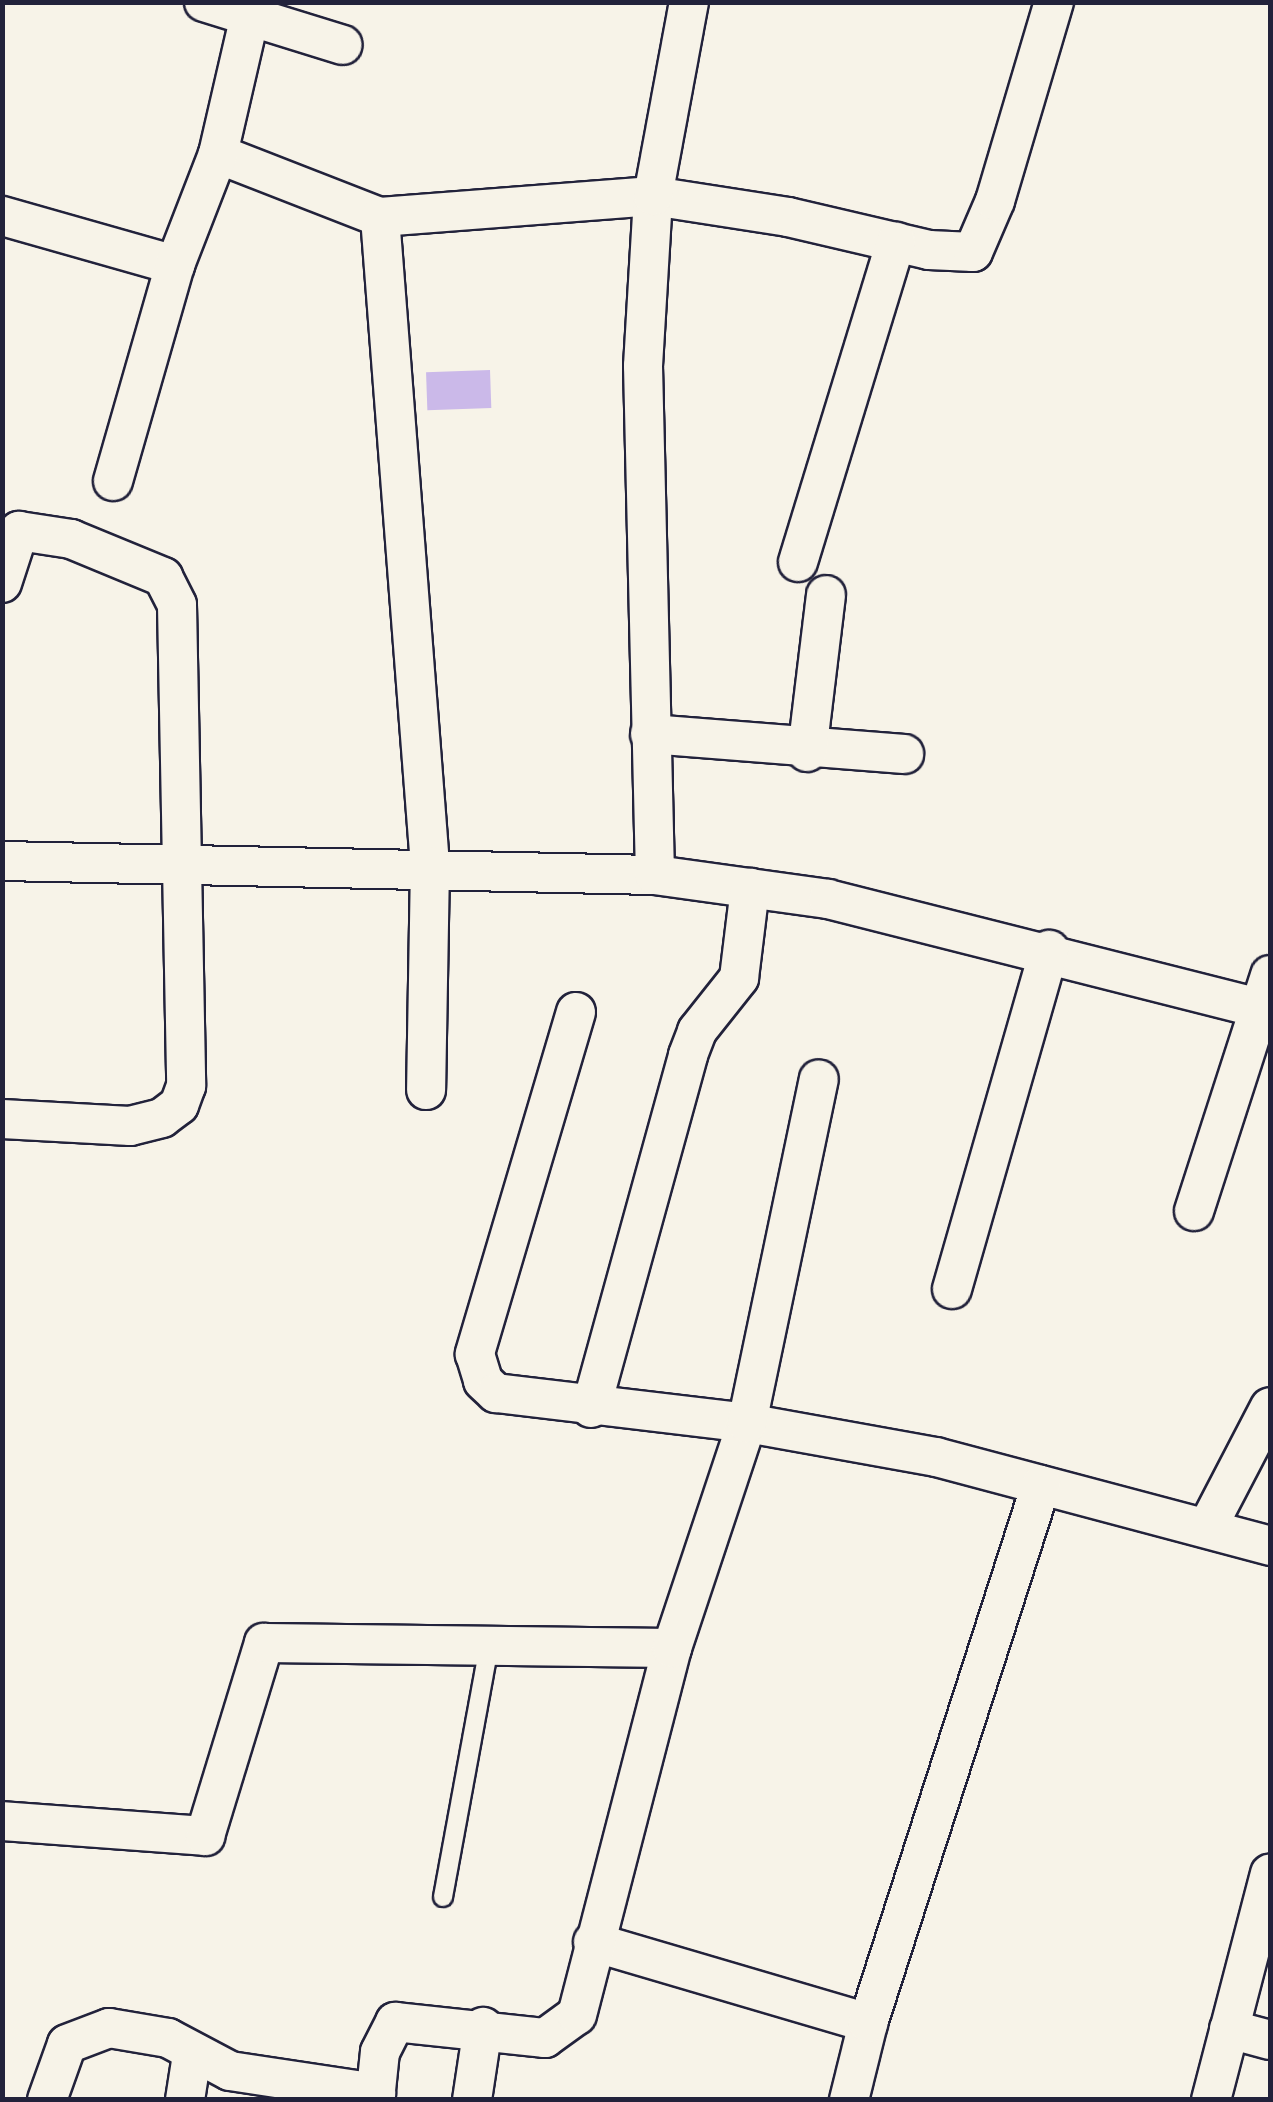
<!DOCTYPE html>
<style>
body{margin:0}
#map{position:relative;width:1273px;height:2102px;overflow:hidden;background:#f7f3e8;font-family:"Shantell Sans",sans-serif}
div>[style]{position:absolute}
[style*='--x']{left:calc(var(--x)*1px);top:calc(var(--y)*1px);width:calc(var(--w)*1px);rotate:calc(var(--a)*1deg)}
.building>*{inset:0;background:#cbb9e9;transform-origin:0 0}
.roads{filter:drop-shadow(2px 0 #22223b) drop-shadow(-2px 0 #22223b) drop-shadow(0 2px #22223b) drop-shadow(0 -2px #22223b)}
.lane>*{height:18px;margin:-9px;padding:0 9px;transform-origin:9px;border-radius:9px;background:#f7f3e8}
.street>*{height:38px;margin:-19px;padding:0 19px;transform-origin:19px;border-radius:19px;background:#f7f3e8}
span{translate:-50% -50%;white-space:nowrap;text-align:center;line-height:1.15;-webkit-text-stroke:9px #f7f3e8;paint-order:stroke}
.frame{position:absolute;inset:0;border:5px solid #22223b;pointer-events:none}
</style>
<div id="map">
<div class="building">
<div style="left:490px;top:370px;width:38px;height:64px;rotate:88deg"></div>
</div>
<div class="roads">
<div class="lane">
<div style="--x:443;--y:1897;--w:255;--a:-79.6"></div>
</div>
<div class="street">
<div style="--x:204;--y:2;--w:145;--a:17.2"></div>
<div style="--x:218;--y:154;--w:174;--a:21.3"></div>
<div style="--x:380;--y:217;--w:274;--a:-4.4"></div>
<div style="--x:653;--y:196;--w:137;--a:8.8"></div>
<div style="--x:788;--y:217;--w:145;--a:13.2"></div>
<div style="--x:929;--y:250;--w:44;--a:2.6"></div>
<div style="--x:973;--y:252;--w:56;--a:-66.7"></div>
<div style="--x:995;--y:201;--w:208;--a:-73.5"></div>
<div style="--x:2;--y:216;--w:180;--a:15.8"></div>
<div style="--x:380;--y:217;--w:651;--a:85.59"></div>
<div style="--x:430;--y:866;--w:224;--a:91"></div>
<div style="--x:113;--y:481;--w:225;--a:-74"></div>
<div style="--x:175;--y:265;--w:119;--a:-68.8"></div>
<div style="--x:218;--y:154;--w:156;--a:-77"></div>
<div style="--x:798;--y:562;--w:335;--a:-73"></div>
<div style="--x:2;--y:583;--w:55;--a:-71.9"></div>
<div style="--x:19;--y:531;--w:53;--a:8.7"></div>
<div style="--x:71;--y:539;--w:100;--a:22.4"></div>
<div style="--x:163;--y:577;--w:31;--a:63"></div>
<div style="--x:177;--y:605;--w:481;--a:88.9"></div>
<div style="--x:186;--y:1086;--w:20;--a:110"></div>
<div style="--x:179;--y:1105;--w:21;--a:143"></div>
<div style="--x:162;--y:1118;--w:33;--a:166"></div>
<div style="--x:130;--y:1126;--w:128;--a:-176.9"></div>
<div style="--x:650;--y:734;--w:255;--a:4.5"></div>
<div style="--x:807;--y:752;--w:158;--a:-83.1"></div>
<div style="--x:2;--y:861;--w:653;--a:1.23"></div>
<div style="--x:655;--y:875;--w:175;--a:7.9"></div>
<div style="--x:828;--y:899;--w:446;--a:14.2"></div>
<div style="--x:655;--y:875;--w:509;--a:-91.35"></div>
<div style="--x:643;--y:366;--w:170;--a:-86.6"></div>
<div style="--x:653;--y:196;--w:197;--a:-79.5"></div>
<div style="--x:576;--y:1012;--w:357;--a:106.5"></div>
<div style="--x:475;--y:1354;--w:28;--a:73"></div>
<div style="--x:483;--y:1381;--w:18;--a:43"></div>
<div style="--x:496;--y:1393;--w:253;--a:6.8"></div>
<div style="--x:747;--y:1423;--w:192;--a:10.2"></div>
<div style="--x:936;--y:1457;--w:346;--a:14.9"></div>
<div style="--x:1194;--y:1211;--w:248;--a:-72.1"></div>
<div style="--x:952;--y:1289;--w:353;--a:-74"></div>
<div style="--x:591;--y:1408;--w:366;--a:-74.6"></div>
<div style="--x:688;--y:1055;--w:26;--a:-69"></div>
<div style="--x:697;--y:1031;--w:68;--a:-51.6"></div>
<div style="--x:739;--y:978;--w:91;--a:-83"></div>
<div style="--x:1207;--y:1528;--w:136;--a:-62.5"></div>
<div style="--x:2;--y:1821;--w:204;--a:4.2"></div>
<div style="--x:205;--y:1836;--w:202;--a:-73"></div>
<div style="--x:264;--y:1643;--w:408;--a:0.7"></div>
<div style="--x:593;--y:1942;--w:287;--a:16.4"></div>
<div style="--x:1229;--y:2029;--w:42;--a:15"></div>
<div style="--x:47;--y:2100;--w:59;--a:-70.3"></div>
<div style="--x:67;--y:2044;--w:45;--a:-20.9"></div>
<div style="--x:109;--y:2028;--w:60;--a:9.6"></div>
<div style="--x:168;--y:2038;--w:70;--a:28"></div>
<div style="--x:230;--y:2071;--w:148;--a:8.6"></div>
<div style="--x:185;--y:2100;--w:46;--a:-81.2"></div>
<div style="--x:375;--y:2100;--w:48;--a:-84.1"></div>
<div style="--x:380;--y:2052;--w:34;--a:-63"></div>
<div style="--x:395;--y:2022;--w:151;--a:6.1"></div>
<div style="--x:545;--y:2038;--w:39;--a:-36"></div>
<div style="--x:577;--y:2015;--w:379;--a:-75.5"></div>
<div style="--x:672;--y:1648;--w:237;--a:-71.6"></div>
<div style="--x:747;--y:1423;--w:351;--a:-78.2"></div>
<div style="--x:472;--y:2100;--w:74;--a:-81.4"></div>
<div style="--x:849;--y:2100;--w:79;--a:-76.1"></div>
<div style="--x:868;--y:2023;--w:565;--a:-72.17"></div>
<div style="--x:1211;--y:2100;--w:234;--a:-75.4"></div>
</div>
</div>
<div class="frame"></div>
</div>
